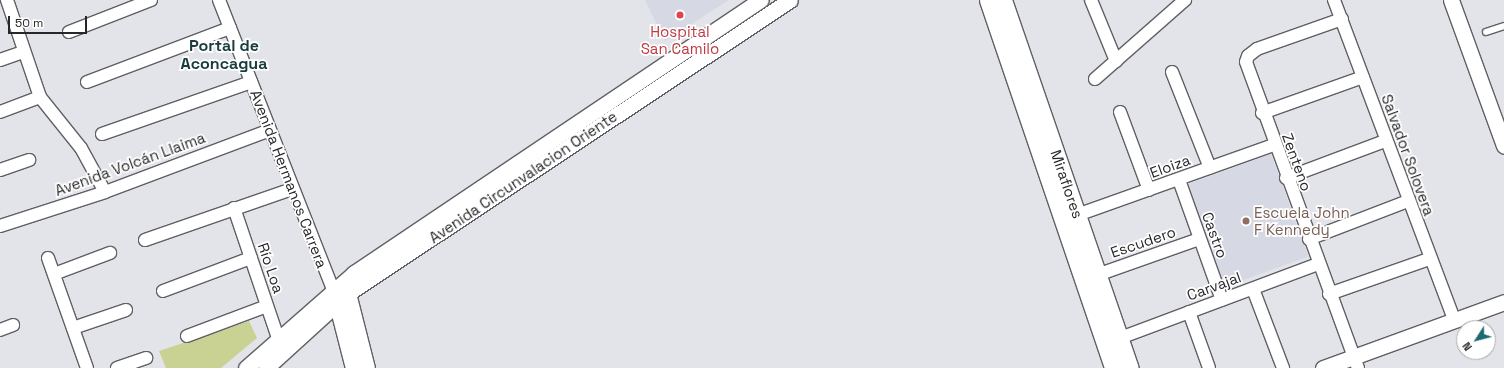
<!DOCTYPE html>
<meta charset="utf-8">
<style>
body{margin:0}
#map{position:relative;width:1504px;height:368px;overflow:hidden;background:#e3e4e9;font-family:"Space Grotesk",sans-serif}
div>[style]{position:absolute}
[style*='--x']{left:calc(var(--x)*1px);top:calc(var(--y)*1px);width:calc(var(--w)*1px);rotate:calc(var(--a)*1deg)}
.built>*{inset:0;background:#d6d8e4;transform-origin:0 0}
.green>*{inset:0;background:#c9d193}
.roads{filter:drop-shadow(1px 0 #5f6064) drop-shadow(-1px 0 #5f6064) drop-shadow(0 1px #5f6064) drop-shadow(0 -1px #5f6064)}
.service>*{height:6px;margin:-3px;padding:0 3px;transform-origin:3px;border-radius:3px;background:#fff}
.minor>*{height:12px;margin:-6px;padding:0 6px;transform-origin:6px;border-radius:6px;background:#fff}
.tertiary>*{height:15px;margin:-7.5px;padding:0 7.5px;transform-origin:7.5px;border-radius:7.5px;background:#fff}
.secondary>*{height:17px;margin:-8.5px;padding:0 8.5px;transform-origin:8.5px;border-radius:8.5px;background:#fff}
.dots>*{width:11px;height:11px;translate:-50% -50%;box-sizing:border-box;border:2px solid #fff;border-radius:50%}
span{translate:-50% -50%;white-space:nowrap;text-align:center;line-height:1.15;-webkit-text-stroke:3.5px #fff;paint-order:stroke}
.health-label{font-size:15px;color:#be3a42}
.street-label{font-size:15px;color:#272729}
.education-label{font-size:15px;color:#785e54}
.left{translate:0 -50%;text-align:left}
.neighbourhood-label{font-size:16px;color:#193c3f;font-weight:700}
.north{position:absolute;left:1456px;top:320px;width:40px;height:40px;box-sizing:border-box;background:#fff;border:1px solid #a9a9a9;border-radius:50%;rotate:234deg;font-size:11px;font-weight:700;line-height:16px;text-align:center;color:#272729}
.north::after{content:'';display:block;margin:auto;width:14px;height:18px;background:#1e6a71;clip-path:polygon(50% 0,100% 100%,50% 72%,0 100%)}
.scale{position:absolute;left:8px;top:16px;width:79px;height:18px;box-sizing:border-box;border:2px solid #272729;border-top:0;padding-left:5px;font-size:12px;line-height:14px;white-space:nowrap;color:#272729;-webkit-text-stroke:3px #fff;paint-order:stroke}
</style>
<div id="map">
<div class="built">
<div style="clip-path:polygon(645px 0,729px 0,665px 41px)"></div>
<div style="left:1271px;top:154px;width:109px;height:92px;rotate:70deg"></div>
</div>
<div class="green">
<div style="clip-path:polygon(249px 321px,257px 338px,221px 368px,166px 368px,159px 351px)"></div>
</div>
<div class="roads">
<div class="service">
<div style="--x:1486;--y:32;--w:19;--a:-18"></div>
</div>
<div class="minor">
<div style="--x:7;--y:0;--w:102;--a:71.2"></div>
<div style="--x:40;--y:97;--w:65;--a:51.2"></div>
<div style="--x:81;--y:148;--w:50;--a:61.4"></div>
<div style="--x:219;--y:0;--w:311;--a:68.5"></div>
<div style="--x:1091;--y:0;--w:66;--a:67.7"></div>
<div style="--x:1334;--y:0;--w:342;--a:69.4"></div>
<div style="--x:1342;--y:19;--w:90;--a:160.6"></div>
<div style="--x:1257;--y:49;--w:11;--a:142"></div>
<div style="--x:1248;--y:56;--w:6;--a:108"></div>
<div style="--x:1246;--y:62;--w:326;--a:69.9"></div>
<div style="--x:69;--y:32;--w:88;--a:-21.3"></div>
<div style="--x:0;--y:60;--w:24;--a:-19"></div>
<div style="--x:1172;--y:72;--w:103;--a:68.4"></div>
<div style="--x:1095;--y:79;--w:120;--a:-41.3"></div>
<div style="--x:87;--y:82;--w:153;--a:-20.7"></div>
<div style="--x:0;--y:112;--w:43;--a:-20.6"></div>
<div style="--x:1120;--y:112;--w:83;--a:69.6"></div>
<div style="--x:1262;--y:113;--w:107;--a:-19.6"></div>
<div style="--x:102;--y:134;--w:158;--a:-19.2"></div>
<div style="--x:0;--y:170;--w:31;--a:-19"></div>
<div style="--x:1286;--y:178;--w:106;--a:-20.5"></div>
<div style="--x:1179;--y:180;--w:127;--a:70.3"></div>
<div style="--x:234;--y:208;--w:137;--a:71.3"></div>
<div style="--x:1077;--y:215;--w:209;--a:-19.6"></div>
<div style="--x:0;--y:226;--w:110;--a:-17.9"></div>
<div style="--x:105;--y:192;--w:176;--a:-20.6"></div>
<div style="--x:1309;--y:239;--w:106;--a:-21"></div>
<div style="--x:145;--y:240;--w:156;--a:-19.1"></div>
<div style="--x:48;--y:258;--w:117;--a:70.5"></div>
<div style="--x:54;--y:274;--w:60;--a:-20.6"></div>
<div style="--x:1097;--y:275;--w:108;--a:-19.4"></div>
<div style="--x:1253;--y:289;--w:85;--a:69.2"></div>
<div style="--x:163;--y:291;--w:94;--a:-20.6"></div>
<div style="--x:1329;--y:294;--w:106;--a:-19.3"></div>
<div style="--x:1189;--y:312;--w:59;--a:70.3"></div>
<div style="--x:73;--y:328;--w:56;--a:-18.8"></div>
<div style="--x:0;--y:330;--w:14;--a:-21"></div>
<div style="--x:187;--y:336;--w:85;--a:-20.6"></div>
<div style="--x:1120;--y:338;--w:211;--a:-20.5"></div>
<div style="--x:117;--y:368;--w:31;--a:-19"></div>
</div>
<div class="tertiary">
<div style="--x:1451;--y:0;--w:155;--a:70"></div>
<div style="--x:340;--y:291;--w:8;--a:14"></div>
<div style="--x:348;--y:293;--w:77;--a:75.8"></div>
<div style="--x:335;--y:298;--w:72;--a:75.6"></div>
<div style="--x:246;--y:368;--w:144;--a:-41.3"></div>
<div style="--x:354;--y:273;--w:490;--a:-33.9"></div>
<div style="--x:266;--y:368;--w:111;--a:-42.4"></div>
<div style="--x:348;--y:293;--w:530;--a:-33.54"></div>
<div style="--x:1323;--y:368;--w:193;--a:-20"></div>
</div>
<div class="secondary">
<div style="--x:988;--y:0;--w:389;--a:71.2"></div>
<div style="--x:1003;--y:0;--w:389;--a:71"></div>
</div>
</div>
<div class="dots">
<div style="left:680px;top:15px;background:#e0444e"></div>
<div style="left:1246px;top:221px;background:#8d6e63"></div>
</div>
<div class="health-label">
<span style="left:680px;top:40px">Hospital<br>San Camilo</span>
</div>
<div class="street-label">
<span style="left:1408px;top:155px;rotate:70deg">Salvador Solovera</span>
<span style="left:1297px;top:162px;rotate:70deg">Zenteno</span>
<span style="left:130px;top:164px;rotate:-20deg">Avenida Volcán Llaima</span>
<span style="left:1170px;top:166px;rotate:-20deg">Eloiza</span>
<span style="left:523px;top:177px;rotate:-34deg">Avenida Circunvalacion Oriente</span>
<span style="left:289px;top:179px;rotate:69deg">Avenida Hermanos Carrera</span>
<span style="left:1067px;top:184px;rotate:71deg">Miraflores</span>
<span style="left:1215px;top:235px;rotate:70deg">Castro</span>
<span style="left:1143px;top:242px;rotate:-19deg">Escudero</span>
<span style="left:271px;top:268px;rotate:71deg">Río Loa</span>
<span style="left:1214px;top:286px;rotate:-20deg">Carvajal</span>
</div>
<div class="education-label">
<span class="left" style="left:1254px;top:221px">Escuela John<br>F Kennedy</span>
</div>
<div class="neighbourhood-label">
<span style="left:224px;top:55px">Portal de<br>Aconcagua</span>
</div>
<div class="north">N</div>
<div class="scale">50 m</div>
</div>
